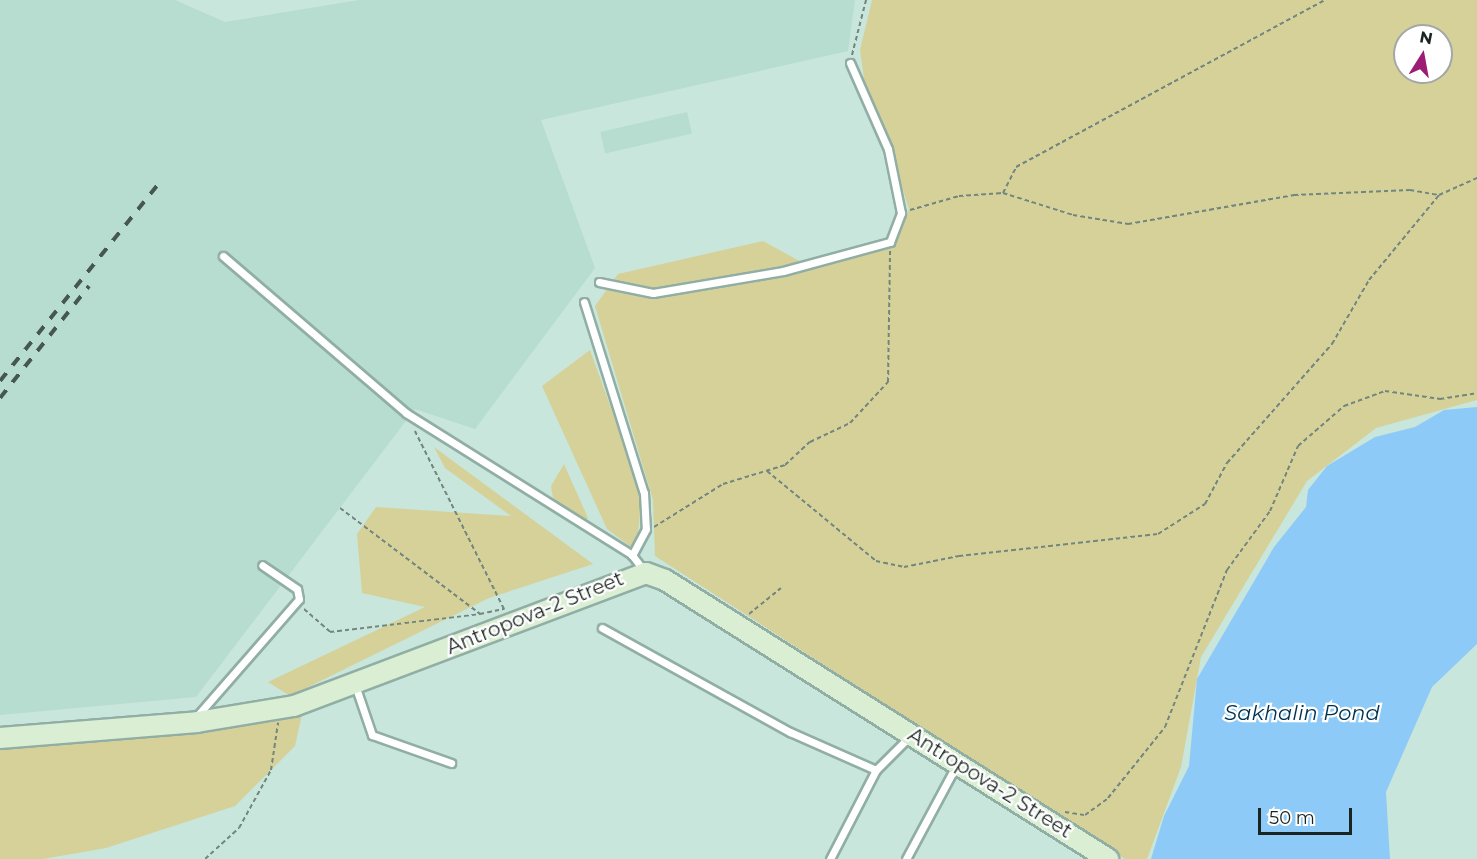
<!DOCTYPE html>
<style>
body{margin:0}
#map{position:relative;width:1477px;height:859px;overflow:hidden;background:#c8e6dc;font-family:Montserrat,sans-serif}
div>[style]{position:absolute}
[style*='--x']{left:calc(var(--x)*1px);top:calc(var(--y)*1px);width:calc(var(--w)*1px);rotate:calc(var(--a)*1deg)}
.built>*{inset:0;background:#b6ddcf;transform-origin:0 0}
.green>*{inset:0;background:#d5d199}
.water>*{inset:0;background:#8ecaf7}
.path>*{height:2px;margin-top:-1px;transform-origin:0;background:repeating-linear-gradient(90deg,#72867f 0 4.5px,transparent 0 7.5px)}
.roads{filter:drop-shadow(2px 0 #91aea5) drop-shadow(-2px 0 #91aea5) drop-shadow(0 2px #91aea5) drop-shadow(0 -2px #91aea5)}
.lane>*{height:7px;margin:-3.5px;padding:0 3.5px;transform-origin:3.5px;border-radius:3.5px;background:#fff}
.secondary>*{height:20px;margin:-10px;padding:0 10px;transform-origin:10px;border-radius:10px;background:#daeed4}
.rail>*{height:4px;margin-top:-2px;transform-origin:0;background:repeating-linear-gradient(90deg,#465651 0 10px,transparent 0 20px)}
span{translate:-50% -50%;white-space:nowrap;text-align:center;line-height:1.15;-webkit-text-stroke:4.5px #fff;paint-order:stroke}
.street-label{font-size:20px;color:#1a2521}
.water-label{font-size:21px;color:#00324f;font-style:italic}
.north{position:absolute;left:1393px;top:24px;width:60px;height:60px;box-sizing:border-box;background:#fff;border:2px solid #a3a8a6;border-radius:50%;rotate:11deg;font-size:16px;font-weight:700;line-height:24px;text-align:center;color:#1a2521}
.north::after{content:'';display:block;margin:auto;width:21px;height:27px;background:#9b1e74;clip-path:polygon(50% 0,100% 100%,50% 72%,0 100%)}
.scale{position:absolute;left:1258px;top:808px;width:94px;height:27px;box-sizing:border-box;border:3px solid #1a2521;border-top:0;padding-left:8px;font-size:18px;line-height:21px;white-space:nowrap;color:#1a2521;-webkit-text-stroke:4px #fff;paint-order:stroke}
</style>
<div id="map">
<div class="built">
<div style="clip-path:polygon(0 0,175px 0,225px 22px,359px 0,855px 0,848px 51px,541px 120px,595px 268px,475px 429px,415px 409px,196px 697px,0 715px)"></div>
<div style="left:687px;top:112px;width:22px;height:89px;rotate:77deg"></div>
</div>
<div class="green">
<div style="clip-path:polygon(evenodd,872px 0,1477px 0,1477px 400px,1376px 428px,1307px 481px,1201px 657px,1181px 767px,1147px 859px,1125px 859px,655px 556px,653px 500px,595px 306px,618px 274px,763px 241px,814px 269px,894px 246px,909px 209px,877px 110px,866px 93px,860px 50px,872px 0,1405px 36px,1441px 36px,1441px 72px,1405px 72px,1405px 36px)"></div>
<div style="clip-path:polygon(590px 350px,642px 494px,638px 534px,631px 547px,607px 529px,542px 386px)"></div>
<div style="clip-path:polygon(434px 447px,593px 564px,489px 598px,290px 696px,268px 682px,425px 607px,362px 593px,357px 534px,376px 507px,511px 516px,445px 468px)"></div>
<div style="clip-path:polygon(564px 464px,588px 518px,586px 520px,553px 498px,551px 486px)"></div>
<div style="clip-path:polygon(302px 714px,295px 746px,235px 806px,106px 848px,43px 859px,0 859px,0 750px,199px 734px)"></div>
</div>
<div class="water">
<div style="clip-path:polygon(1477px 407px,1477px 644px,1432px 687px,1386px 792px,1390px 859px,1151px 859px,1164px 816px,1189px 766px,1197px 679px,1274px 547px,1306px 507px,1308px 490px,1327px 466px,1375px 437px,1415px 427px,1444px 410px)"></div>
</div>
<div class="path">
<div style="--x:852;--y:55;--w:57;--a:-75.7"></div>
<div style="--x:1003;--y:193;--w:29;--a:-63"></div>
<div style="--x:1016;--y:167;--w:351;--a:-28.4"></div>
<div style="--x:910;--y:210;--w:51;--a:-15.9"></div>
<div style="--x:959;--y:196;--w:44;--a:-3.9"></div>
<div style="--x:1003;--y:193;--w:73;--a:17.4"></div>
<div style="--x:1073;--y:215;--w:56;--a:9.3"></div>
<div style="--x:1128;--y:224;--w:169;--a:-9.9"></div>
<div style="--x:1294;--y:195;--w:116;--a:-2.5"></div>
<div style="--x:1410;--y:190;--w:28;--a:10"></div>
<div style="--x:767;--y:471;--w:141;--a:39.5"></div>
<div style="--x:876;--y:561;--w:29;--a:12"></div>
<div style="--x:904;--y:567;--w:56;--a:-11.3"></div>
<div style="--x:959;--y:556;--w:200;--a:-6.3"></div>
<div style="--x:1158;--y:534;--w:56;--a:-32.6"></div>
<div style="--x:1205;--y:504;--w:47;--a:-61.8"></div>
<div style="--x:1227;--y:463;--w:159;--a:-48.6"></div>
<div style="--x:1332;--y:344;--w:74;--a:-60"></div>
<div style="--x:1369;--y:280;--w:110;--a:-50.5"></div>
<div style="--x:1439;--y:195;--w:42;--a:-24.1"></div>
<div style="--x:340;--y:508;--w:176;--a:37.1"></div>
<div style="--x:480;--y:614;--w:25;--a:-12"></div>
<div style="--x:504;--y:609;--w:199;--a:-116.6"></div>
<div style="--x:654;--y:527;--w:81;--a:-31.9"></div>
<div style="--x:723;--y:484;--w:65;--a:-17"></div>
<div style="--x:785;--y:465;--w:34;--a:-43"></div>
<div style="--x:810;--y:442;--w:44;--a:-25.4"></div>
<div style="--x:850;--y:423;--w:56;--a:-47.2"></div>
<div style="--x:888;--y:382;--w:131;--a:-89.1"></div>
<div style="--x:304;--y:609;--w:35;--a:41"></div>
<div style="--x:330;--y:632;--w:151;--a:-6.8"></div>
<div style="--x:749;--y:614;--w:41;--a:-39.1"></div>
<div style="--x:1065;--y:812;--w:20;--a:9"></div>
<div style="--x:1085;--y:815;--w:29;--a:-36"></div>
<div style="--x:1108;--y:798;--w:91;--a:-51.2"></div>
<div style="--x:1165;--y:727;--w:169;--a:-68.5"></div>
<div style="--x:1227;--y:570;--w:73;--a:-53.9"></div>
<div style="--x:1270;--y:511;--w:71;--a:-66.7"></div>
<div style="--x:1298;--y:446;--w:61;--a:-41"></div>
<div style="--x:1344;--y:406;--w:44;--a:-20.1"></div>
<div style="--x:1385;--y:391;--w:56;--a:8.3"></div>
<div style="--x:1440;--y:399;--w:37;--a:-9"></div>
<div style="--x:205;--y:859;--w:46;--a:-42.4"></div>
<div style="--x:239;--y:828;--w:66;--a:-61.1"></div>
<div style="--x:271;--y:770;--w:48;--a:-81.5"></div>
</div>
<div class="roads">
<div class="lane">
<div style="--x:223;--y:256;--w:241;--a:40.6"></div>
<div style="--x:406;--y:413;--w:267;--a:32.1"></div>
<div style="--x:632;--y:555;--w:20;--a:53"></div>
<div style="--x:599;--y:282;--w:55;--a:11.5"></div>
<div style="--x:653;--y:293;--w:132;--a:-9.6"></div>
<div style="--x:783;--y:271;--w:111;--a:-15.2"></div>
<div style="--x:890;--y:242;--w:31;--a:-69"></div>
<div style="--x:901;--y:213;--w:65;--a:-101.5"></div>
<div style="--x:888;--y:149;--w:94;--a:-113.8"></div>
<div style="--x:584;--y:302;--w:200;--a:72.6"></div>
<div style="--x:644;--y:493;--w:36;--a:87"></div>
<div style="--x:646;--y:529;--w:30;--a:118"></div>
<div style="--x:602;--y:628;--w:215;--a:29"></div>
<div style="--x:790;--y:732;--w:94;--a:23.8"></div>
<div style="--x:355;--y:685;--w:53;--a:71.2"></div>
<div style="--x:372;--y:735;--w:84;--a:19.5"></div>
<div style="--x:197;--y:716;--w:155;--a:-48.9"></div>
<div style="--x:299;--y:599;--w:10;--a:-101"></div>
<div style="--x:297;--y:589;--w:42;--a:-145.6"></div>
<div style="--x:830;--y:859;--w:100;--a:-62.7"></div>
<div style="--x:876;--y:770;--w:49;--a:-45"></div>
<div style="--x:906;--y:859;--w:108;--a:-61.8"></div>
</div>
<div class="secondary">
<div style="--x:0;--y:738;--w:198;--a:-4.6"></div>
<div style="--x:197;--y:722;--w:98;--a:-9.4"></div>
<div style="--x:294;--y:706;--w:376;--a:-20.7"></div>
<div style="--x:646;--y:573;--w:20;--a:20"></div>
<div style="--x:665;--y:580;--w:524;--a:32.2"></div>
</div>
</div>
<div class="rail">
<div style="--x:0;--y:381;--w:254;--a:-51.2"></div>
<div style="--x:0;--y:398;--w:143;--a:-51.5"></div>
</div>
<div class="street-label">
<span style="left:535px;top:613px;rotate:-22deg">Antropova-2 Street</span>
<span style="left:990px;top:783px;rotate:32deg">Antropova-2 Street</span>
</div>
<div class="water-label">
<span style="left:1302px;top:713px">Sakhalin Pond</span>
</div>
<div class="north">N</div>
<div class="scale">50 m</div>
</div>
